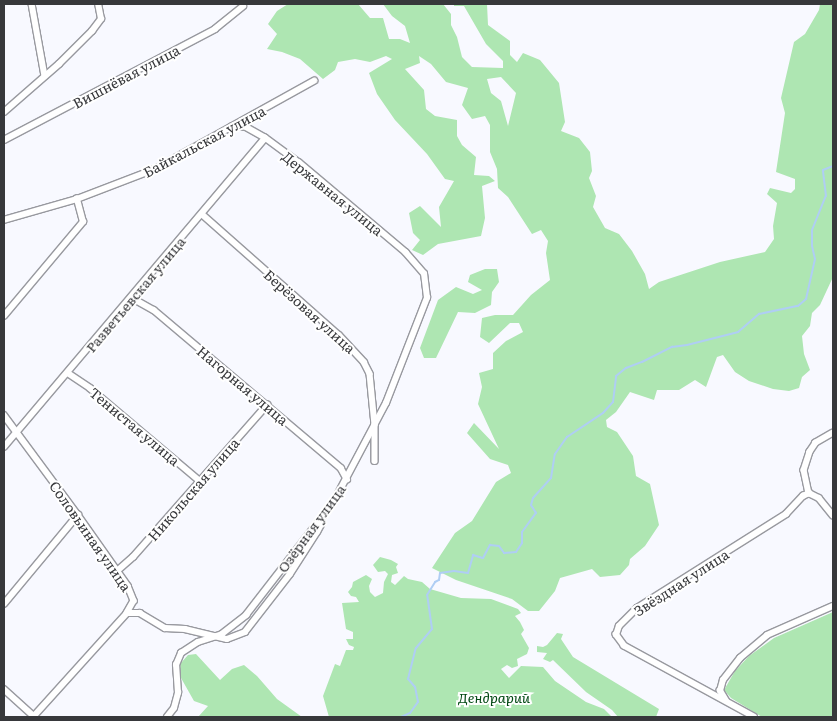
<!DOCTYPE html>
<meta charset="utf-8">
<style>
body{margin:0}
#map{position:relative;width:837px;height:721px;overflow:hidden;background:#f8f9ff;font-family:Literata,serif}
div>[style]{position:absolute}
[style*='--x']{left:calc(var(--x)*1px);top:calc(var(--y)*1px);width:calc(var(--w)*1px);rotate:calc(var(--a)*1deg)}
.green>*{inset:0;background:#aee6b2}
.stream>*{height:2px;margin:-1px;padding:0 1px;transform-origin:1px;border-radius:1px;background:#afcef4}
.roads{filter:drop-shadow(1px 0 #98999f) drop-shadow(-1px 0 #98999f) drop-shadow(0 1px #98999f) drop-shadow(0 -1px #98999f)}
.street>*{height:5.5px;margin:-2.75px;padding:0 2.75px;transform-origin:2.75px;border-radius:2.75px;background:#fff}
span{translate:-50% -50%;white-space:nowrap;text-align:center;line-height:1.15;-webkit-text-stroke:4px #fff;paint-order:stroke}
.street-label{font-size:14px;color:#37383b}
.park-label{font-size:14px;color:#004812;font-style:italic}
.frame{position:absolute;inset:0;border:5px solid #37383b;pointer-events:none}
</style>
<div id="map">
<div class="green">
<div style="clip-path:polygon(evenodd,288px 4px,358px 4px,370px 18px,383px 18px,389px 39px,400px 39px,410px 43px,405px 26px,392px 16px,383px 4px,443px 4px,451px 14px,451px 25px,457px 37px,462px 57px,472px 67px,503px 68px,503px 61px,486px 44px,464px 6px,454px 6px,454px 4px,487px 4px,488px 25px,510px 41px,510px 55px,517px 62px,523px 53px,540px 60px,559px 83px,565px 122px,561px 131px,579px 138px,590px 152px,592px 171px,589px 178px,596px 196px,593px 207px,605px 228px,619px 234px,632px 251px,645px 274px,649px 289px,659px 282px,720px 262px,765px 252px,774px 239px,773px 226px,777px 203px,767px 194px,770px 188px,791px 193px,795px 189px,795px 179px,776px 172px,785px 113px,781px 98px,794px 42px,805px 34px,819px 10px,820px 4px,833px 4px,833px 277px,820px 305px,812px 313px,810px 326px,802px 336px,804px 354px,810px 370px,802px 377px,799px 388px,789px 391px,773px 389px,749px 381px,735px 372px,723px 355px,717px 357px,706px 387px,695px 380px,679px 390px,657px 390px,654px 400px,630px 392px,616px 412px,606px 420px,607px 427px,617px 432px,633px 456px,636px 476px,650px 484px,659px 525px,645px 546px,630px 559px,629px 565px,620px 575px,600px 577px,592px 569px,560px 578px,555px 591px,539px 611px,528px 611px,512px 599px,456px 580px,432px 568px,455px 533px,472px 521px,496px 482px,511px 473px,508px 465px,490px 459px,467px 433px,474px 423px,499px 449px,478px 404px,482px 387px,479px 373px,493px 369px,493px 353px,506px 341px,523px 332px,519px 323px,510px 323px,489px 343px,480px 337px,482px 318px,495px 315px,513px 315px,531px 295px,550px 280px,546px 253px,548px 241px,541px 230px,532px 234px,508px 197px,498px 188px,497px 169px,490px 152px,490px 125px,485px 116px,472px 119px,462px 105px,468px 88px,446px 82px,431px 64px,419px 56px,420px 63px,405px 69px,424px 90px,426px 109px,435px 116px,457px 120px,457px 136px,462px 145px,476px 157px,474px 175px,489px 176px,495px 181px,482px 186px,485px 218px,481px 236px,438px 244px,423px 255px,412px 250px,420px 240px,413px 233px,409px 213px,420px 206px,441px 227px,439px 207px,454px 181px,445px 179px,427px 154px,395px 120px,377px 94px,369px 73px,392px 59px,386px 56px,370px 62px,355px 59px,338px 62px,335px 70px,323px 79px,300px 59px,282px 52px,267px 49px,277px 34px,268px 24px,277px 11px,288px 4px,501px 77px,516px 93px,508px 126px,501px 101px,491px 93px,487px 79px,501px 77px)"></div>
<div style="clip-path:polygon(485px 269px,497px 269px,499px 282px,492px 292px,491px 305px,475px 313px,458px 312px,436px 358px,424px 358px,420px 348px,438px 300px,456px 287px,473px 294px,482px 290px,468px 282px,470px 275px)"></div>
<div style="clip-path:polygon(380px 557px,391px 560px,398px 564px,396px 567px,398px 573px,392px 575px,391px 582px,395px 585px,404px 576px,408px 579px,422px 582px,430px 589px,461px 598px,491px 599px,518px 609px,521px 613px,515px 616px,520px 622px,524px 630px,521px 634px,529px 648px,527px 654px,517px 659px,518px 666px,512px 668px,507px 665px,501px 669px,509px 678px,521px 666px,543px 667px,555px 681px,586px 702px,604px 709px,612px 717px,329px 717px,323px 696px,335px 664px,340px 666px,346px 650px,353px 650px,354px 647px,349px 645px,346px 639px,353px 639px,353px 632px,346px 629px,342px 603px,359px 602px,356px 597px,351px 596px,348px 592px,352px 587px,353px 582px,366px 575px,372px 579px,369px 586px,370px 592px,375px 597px,383px 593px,384px 582px,388px 574px,385px 571px,378px 572px,373px 565px)"></div>
<div style="clip-path:polygon(833px 612px,833px 717px,762px 717px,731px 698px,724px 690px,735px 671px,749px 656px,774px 638px)"></div>
<div style="clip-path:polygon(557px 633px,563px 634px,561px 639px,573px 657px,659px 709px,656px 717px,618px 717px,612px 710px,586px 692px,553px 660px,550px 662px,543px 659px,547px 653px,537px 652px,537px 646px,543px 647px,547px 645px)"></div>
<div style="clip-path:polygon(196px 654px,220px 680px,232px 669px,244px 665px,257px 676px,277px 699px,302px 717px,198px 717px,208px 706px,194px 701px,181px 678px,180px 664px,188px 655px)"></div>
</div>
<div class="stream">
<div style="--x:401;--y:717;--w:10;--a:-24"></div>
<div style="--x:410;--y:713;--w:14;--a:-54"></div>
<div style="--x:418;--y:702;--w:15;--a:-101"></div>
<div style="--x:415;--y:687;--w:11;--a:-131"></div>
<div style="--x:408;--y:679;--w:32;--a:-76"></div>
<div style="--x:416;--y:648;--w:25;--a:-50"></div>
<div style="--x:432;--y:629;--w:34;--a:-98"></div>
<div style="--x:427;--y:595;--w:15;--a:-58"></div>
<div style="--x:435;--y:582;--w:4;--a:-27"></div>
<div style="--x:439;--y:580;--w:7;--a:-82"></div>
<div style="--x:440;--y:573;--w:14;--a:-8"></div>
<div style="--x:454;--y:571;--w:14;--a:8"></div>
<div style="--x:468;--y:573;--w:19;--a:-74"></div>
<div style="--x:473;--y:555;--w:10;--a:17"></div>
<div style="--x:483;--y:558;--w:15;--a:-62"></div>
<div style="--x:490;--y:545;--w:9;--a:6"></div>
<div style="--x:499;--y:546;--w:9;--a:54"></div>
<div style="--x:504;--y:553;--w:12;--a:-5"></div>
<div style="--x:516;--y:552;--w:11;--a:-56"></div>
<div style="--x:522;--y:543;--w:11;--a:-90"></div>
<div style="--x:522;--y:532;--w:24;--a:-54"></div>
<div style="--x:536;--y:513;--w:9;--a:-122"></div>
<div style="--x:531;--y:505;--w:7;--a:-74"></div>
<div style="--x:533;--y:498;--w:27;--a:-48"></div>
<div style="--x:551;--y:478;--w:24;--a:-81"></div>
<div style="--x:555;--y:454;--w:21;--a:-55"></div>
<div style="--x:567;--y:437;--w:43;--a:-33.7"></div>
<div style="--x:603;--y:413;--w:15;--a:-48"></div>
<div style="--x:613;--y:402;--w:26;--a:-83"></div>
<div style="--x:616;--y:376;--w:13;--a:-39"></div>
<div style="--x:626;--y:368;--w:17;--a:-21"></div>
<div style="--x:642;--y:362;--w:34;--a:-27"></div>
<div style="--x:672;--y:347;--w:15;--a:-8"></div>
<div style="--x:687;--y:345;--w:53;--a:-14.3"></div>
<div style="--x:738;--y:332;--w:28;--a:-41"></div>
<div style="--x:759;--y:314;--w:40;--a:-12"></div>
<div style="--x:798;--y:306;--w:11;--a:-41"></div>
<div style="--x:806;--y:299;--w:41;--a:-77.3"></div>
<div style="--x:815;--y:259;--w:13;--a:-103"></div>
<div style="--x:812;--y:246;--w:16;--a:-90"></div>
<div style="--x:812;--y:230;--w:37;--a:-68"></div>
<div style="--x:826;--y:196;--w:26;--a:-97"></div>
<div style="--x:823;--y:170;--w:11;--a:-22"></div>
</div>
<div class="roads">
<div class="street">
<div style="--x:32;--y:4;--w:73;--a:79.8"></div>
<div style="--x:4;--y:112;--w:73;--a:-41.1"></div>
<div style="--x:59;--y:64;--w:47;--a:-45"></div>
<div style="--x:92;--y:31;--w:15;--a:-53"></div>
<div style="--x:101;--y:19;--w:15;--a:-101"></div>
<div style="--x:4;--y:140;--w:238;--a:-27.7"></div>
<div style="--x:215;--y:29;--w:36;--a:-39"></div>
<div style="--x:202;--y:214;--w:183;--a:41.5"></div>
<div style="--x:339;--y:335;--w:37;--a:47"></div>
<div style="--x:364;--y:362;--w:13;--a:63"></div>
<div style="--x:370;--y:374;--w:51;--a:84.4"></div>
<div style="--x:375;--y:425;--w:36;--a:90"></div>
<div style="--x:4;--y:220;--w:76;--a:-16"></div>
<div style="--x:77;--y:199;--w:84;--a:-21"></div>
<div style="--x:155;--y:169;--w:182;--a:-29"></div>
<div style="--x:132;--y:298;--w:25;--a:29"></div>
<div style="--x:154;--y:310;--w:245;--a:40.2"></div>
<div style="--x:341;--y:468;--w:13;--a:61"></div>
<div style="--x:4;--y:316;--w:123;--a:-50"></div>
<div style="--x:83;--y:222;--w:24;--a:-105"></div>
<div style="--x:68;--y:373;--w:27;--a:34"></div>
<div style="--x:90;--y:388;--w:144;--a:40.2"></div>
<div style="--x:4;--y:415;--w:124;--a:53.5"></div>
<div style="--x:78;--y:515;--w:87;--a:54.8"></div>
<div style="--x:128;--y:586;--w:16;--a:68"></div>
<div style="--x:134;--y:601;--w:14;--a:120"></div>
<div style="--x:127;--y:613;--w:13;--a:0"></div>
<div style="--x:140;--y:613;--w:29;--a:31"></div>
<div style="--x:165;--y:628;--w:20;--a:3"></div>
<div style="--x:185;--y:629;--w:43;--a:13.4"></div>
<div style="--x:227;--y:639;--w:19;--a:-21"></div>
<div style="--x:245;--y:632;--w:73;--a:-52.2"></div>
<div style="--x:290;--y:574;--w:50;--a:-57.3"></div>
<div style="--x:317;--y:532;--w:10;--a:-61"></div>
<div style="--x:322;--y:523;--w:6;--a:-90"></div>
<div style="--x:833;--y:433;--w:20;--a:150"></div>
<div style="--x:816;--y:443;--w:11;--a:124"></div>
<div style="--x:810;--y:452;--w:19;--a:108"></div>
<div style="--x:804;--y:470;--w:24;--a:78"></div>
<div style="--x:809;--y:493;--w:11;--a:27"></div>
<div style="--x:819;--y:498;--w:22;--a:51"></div>
<div style="--x:4;--y:447;--w:404;--a:-49.8"></div>
<div style="--x:117;--y:571;--w:21;--a:-41"></div>
<div style="--x:133;--y:557;--w:203;--a:-48.6"></div>
<div style="--x:4;--y:604;--w:116;--a:-50.3"></div>
<div style="--x:4;--y:689;--w:42;--a:42.1"></div>
<div style="--x:726;--y:701;--w:12;--a:-121"></div>
<div style="--x:720;--y:691;--w:11;--a:-75"></div>
<div style="--x:723;--y:680;--w:28;--a:-52"></div>
<div style="--x:740;--y:658;--w:35;--a:-40"></div>
<div style="--x:767;--y:635;--w:72;--a:-23.7"></div>
<div style="--x:33;--y:717;--w:140;--a:-47.9"></div>
<div style="--x:167;--y:717;--w:11;--a:-52"></div>
<div style="--x:174;--y:708;--w:16;--a:-75"></div>
<div style="--x:178;--y:693;--w:28;--a:-94"></div>
<div style="--x:176;--y:665;--w:13;--a:-67"></div>
<div style="--x:181;--y:653;--w:20;--a:-33"></div>
<div style="--x:198;--y:642;--w:25;--a:-18"></div>
<div style="--x:222;--y:634;--w:31;--a:-38"></div>
<div style="--x:246;--y:615;--w:142;--a:-52.2"></div>
<div style="--x:333;--y:503;--w:113;--a:-62.1"></div>
<div style="--x:386;--y:403;--w:113;--a:-68.7"></div>
<div style="--x:427;--y:298;--w:24;--a:-97"></div>
<div style="--x:424;--y:274;--w:28;--a:-131"></div>
<div style="--x:406;--y:253;--w:140;--a:-139.9"></div>
<div style="--x:299;--y:163;--w:42;--a:-143.7"></div>
<div style="--x:265;--y:138;--w:23;--a:-151"></div>
<div style="--x:245;--y:127;--w:13;--a:180"></div>
<div style="--x:754;--y:717;--w:148;--a:-151.4"></div>
<div style="--x:624;--y:646;--w:14;--a:-126"></div>
<div style="--x:616;--y:635;--w:9;--a:-72"></div>
<div style="--x:619;--y:626;--w:25;--a:-45"></div>
<div style="--x:637;--y:608;--w:176;--a:-32.2"></div>
<div style="--x:786;--y:514;--w:25;--a:-47"></div>
<div style="--x:803;--y:496;--w:7;--a:-27"></div>
</div>
</div>
<div class="street-label">
<span style="left:126px;top:76px;rotate:-28deg">Вишнёвая улица</span>
<span style="left:204px;top:141px;rotate:-28deg">Байкальская улица</span>
<span style="left:333px;top:193px;rotate:39deg">Державная улица</span>
<span style="left:135px;top:294px;rotate:-50deg">Разветьевская улица</span>
<span style="left:310px;top:311px;rotate:42deg">Берёзовая улица</span>
<span style="left:243px;top:385px;rotate:40deg">Нагорная улица</span>
<span style="left:135px;top:426px;rotate:40deg">Тенистая улица</span>
<span style="left:193px;top:489px;rotate:-49deg">Никольская улица</span>
<span style="left:311px;top:528px;rotate:-54deg">Озёрная улица</span>
<span style="left:91px;top:536px;rotate:55deg">Соловьиная улица</span>
<span style="left:681px;top:582px;rotate:-33deg">Звёздная улица</span>
</div>
<div class="park-label">
<span style="left:494px;top:697px">Дендрарий</span>
</div>
<div class="frame"></div>
</div>
